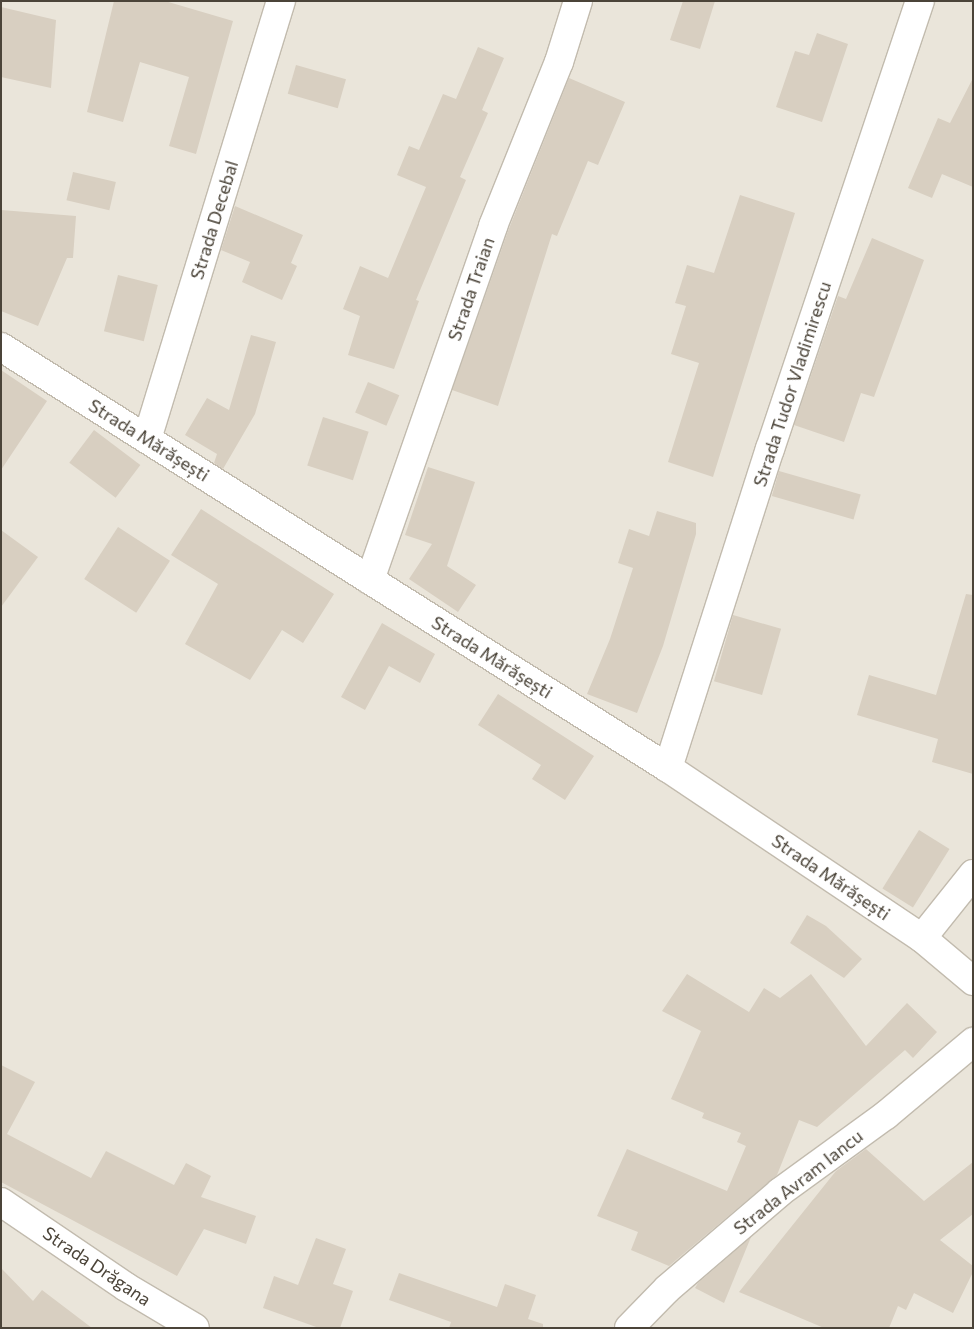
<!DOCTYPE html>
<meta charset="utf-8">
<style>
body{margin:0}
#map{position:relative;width:974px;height:1329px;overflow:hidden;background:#f6f3ec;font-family:Commissioner,sans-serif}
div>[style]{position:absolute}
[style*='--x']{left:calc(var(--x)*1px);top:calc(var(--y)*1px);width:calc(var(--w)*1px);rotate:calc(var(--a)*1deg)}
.residential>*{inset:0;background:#eae5da;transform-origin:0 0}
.building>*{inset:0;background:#d8cfc1;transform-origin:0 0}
.roads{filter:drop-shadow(1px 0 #c2bbae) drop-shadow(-1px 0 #c2bbae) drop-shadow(0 1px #c2bbae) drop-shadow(0 -1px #c2bbae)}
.street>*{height:28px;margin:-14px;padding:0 14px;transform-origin:14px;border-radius:14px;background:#fff}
span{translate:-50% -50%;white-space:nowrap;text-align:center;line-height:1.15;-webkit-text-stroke:4px #fff;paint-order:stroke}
.street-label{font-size:18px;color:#4b4439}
.frame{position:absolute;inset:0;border:2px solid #4b4439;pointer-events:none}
</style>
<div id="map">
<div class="residential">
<div style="left:1px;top:1px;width:972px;height:1327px"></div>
</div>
<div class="building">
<div style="clip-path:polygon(114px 1px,165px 1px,233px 21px,196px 154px,169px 146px,189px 77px,140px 62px,123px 122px,87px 112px)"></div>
<div style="clip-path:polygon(683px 1px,715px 1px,700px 49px,670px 40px)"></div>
<div style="clip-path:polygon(1px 7px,56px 20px,51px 88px,1px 77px)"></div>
<div style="clip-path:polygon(817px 33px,848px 44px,822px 122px,776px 107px,795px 51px,809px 55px)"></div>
<div style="clip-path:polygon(478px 47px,504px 58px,482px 110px,488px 113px,460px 177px,466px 180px,416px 300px,419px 301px,394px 369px,348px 355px,360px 316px,343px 309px,360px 266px,388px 278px,426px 187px,397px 175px,409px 146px,419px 150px,443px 94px,456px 99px)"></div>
<div style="left:296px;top:65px;width:52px;height:30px;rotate:16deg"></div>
<div style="clip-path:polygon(569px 78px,625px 102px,598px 165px,588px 161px,557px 236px,552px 234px,498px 406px,452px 390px,508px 231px)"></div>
<div style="clip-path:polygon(973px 78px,973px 187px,942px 174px,932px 198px,908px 188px,938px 118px,950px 123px)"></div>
<div style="left:73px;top:172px;width:44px;height:29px;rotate:13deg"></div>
<div style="clip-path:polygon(740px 195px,795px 213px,713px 477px,668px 462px,699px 363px,671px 354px,686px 306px,675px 303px,687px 265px,714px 273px)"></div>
<div style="clip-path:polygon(235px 206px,303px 235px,291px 263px,297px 266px,282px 300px,242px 282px,250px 262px,221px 250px)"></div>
<div style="clip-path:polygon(1px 210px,76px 216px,73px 258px,67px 258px,38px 326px,1px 311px)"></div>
<div style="clip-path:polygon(872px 238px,924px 260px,874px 397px,861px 393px,844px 442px,794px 425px,838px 296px,846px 299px)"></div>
<div style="left:118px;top:275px;width:41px;height:58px;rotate:14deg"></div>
<div style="clip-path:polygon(251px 335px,276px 342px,255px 414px,223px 469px,214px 463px,217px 454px,185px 435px,207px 398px,229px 410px)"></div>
<div style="clip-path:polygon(1px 370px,47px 401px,1px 470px)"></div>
<div style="left:368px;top:382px;width:34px;height:33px;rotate:23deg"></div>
<div style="left:323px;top:417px;width:48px;height:51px;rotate:18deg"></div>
<div style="left:94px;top:430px;width:58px;height:41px;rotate:37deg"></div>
<div style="clip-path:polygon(428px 467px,475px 482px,447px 566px,476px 585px,458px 612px,409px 579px,432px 544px,405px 535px)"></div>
<div style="left:779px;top:471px;width:85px;height:26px;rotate:16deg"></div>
<div style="clip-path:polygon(201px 509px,334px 594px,303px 643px,282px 630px,250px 680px,185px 644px,218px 584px,171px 555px)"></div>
<div style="clip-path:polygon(657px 511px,696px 523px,696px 534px,663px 646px,637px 713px,587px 694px,610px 639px,633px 568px,618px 563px,629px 529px,649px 536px)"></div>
<div style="left:118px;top:527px;width:62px;height:62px;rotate:33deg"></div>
<div style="clip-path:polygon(1px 530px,38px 557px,1px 607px)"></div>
<div style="clip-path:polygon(966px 594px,973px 595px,973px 774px,932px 762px,938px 739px,857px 715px,869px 675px,936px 695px)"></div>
<div style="left:733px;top:615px;width:50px;height:69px;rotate:16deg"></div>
<div style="clip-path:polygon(382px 623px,435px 654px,420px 683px,389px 666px,365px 710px,341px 697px)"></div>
<div style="clip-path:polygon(498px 694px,594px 756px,565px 800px,532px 779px,541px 765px,478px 725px)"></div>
<div style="left:919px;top:830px;width:36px;height:69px;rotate:32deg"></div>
<div style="clip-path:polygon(807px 915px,826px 926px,862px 959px,844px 978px,790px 943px)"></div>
<div style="clip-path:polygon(687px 974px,749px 1012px,764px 988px,780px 998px,811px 974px,866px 1046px,907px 1003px,937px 1032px,913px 1058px,905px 1050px,817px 1127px,799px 1120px,777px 1175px,669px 1266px,631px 1250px,638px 1232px,597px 1216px,627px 1149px,727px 1191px,746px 1146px,737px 1142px,741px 1133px,702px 1118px,704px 1113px,671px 1099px,701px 1031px,662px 1011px)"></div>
<div style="clip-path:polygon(1px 1065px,35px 1082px,7px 1134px,91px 1178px,106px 1151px,174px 1185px,186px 1163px,211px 1176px,201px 1197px,256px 1216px,246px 1244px,204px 1229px,177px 1276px,1px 1182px)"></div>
<div style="clip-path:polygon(866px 1149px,924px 1201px,973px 1162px,973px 1214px,940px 1240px,973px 1266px,973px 1272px,953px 1313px,914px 1293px,906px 1310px,898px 1306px,889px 1328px,824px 1328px,739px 1292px,836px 1171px)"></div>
<div style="clip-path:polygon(751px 1237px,724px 1303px,695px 1288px,698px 1283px)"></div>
<div style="clip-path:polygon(316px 1238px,346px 1249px,333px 1284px,353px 1291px,340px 1328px,319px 1328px,263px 1308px,274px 1276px,298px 1285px)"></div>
<div style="clip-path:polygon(1px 1268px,33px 1301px,42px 1290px,92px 1328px,1px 1328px)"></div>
<div style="clip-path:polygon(399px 1273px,497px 1307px,505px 1284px,536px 1295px,528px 1319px,543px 1324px,543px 1328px,449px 1328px,451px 1322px,389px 1300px)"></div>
</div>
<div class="roads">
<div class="street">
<div style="--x:1;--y:347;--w:789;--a:32.26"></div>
<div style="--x:668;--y:768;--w:306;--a:33.8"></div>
<div style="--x:922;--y:938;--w:67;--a:40.1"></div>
<div style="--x:147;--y:439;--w:458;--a:-73"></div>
<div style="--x:370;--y:580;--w:375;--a:-70.8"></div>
<div style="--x:493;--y:226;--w:177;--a:-68.1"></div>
<div style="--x:559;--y:62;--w:64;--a:-72.7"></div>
<div style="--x:668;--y:768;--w:335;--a:-72.3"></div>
<div style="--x:770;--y:449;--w:472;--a:-71.5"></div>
<div style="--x:922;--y:938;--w:82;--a:-51.4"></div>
<div style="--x:1;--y:1202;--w:151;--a:34.2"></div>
<div style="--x:126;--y:1287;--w:80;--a:30.7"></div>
<div style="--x:629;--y:1328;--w:54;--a:-45.7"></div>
<div style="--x:667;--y:1289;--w:149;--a:-40.6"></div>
<div style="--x:780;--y:1192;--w:131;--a:-36"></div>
<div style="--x:886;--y:1115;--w:114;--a:-40"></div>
</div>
</div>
<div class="street-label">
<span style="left:214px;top:220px;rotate:-73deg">Strada Decebal</span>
<span style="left:471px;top:289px;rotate:-71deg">Strada Traian</span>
<span style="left:792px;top:384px;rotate:-72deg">Strada Tudor Vladimirescu</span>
<span style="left:149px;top:440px;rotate:32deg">Strada Mărășești</span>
<span style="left:492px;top:657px;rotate:32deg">Strada Mărășești</span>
<span style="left:831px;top:877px;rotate:34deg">Strada Mărășești</span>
<span style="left:798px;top:1182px;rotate:-38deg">Strada Avram Iancu</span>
<span style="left:97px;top:1266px;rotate:34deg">Strada Drăgana</span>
</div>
<div class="frame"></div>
</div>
